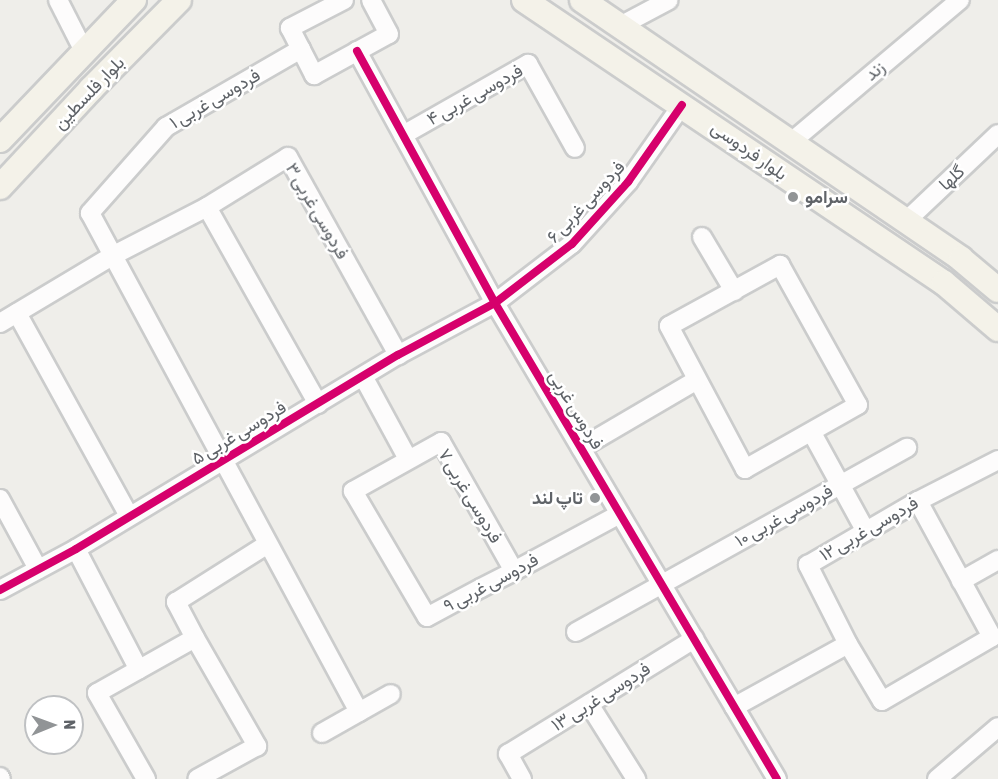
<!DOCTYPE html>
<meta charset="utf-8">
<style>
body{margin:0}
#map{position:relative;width:998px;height:779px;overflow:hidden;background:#efeeea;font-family:"Asap Condensed",Vazirmatn,sans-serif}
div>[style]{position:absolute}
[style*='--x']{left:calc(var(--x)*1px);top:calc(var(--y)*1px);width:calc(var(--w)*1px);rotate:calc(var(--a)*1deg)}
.roads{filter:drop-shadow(2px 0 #cbcccc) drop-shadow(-2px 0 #cbcccc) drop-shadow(0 2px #cbcccc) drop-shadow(0 -2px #cbcccc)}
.minor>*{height:18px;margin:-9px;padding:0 9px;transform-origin:9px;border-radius:9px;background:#fdfcfc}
.major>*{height:24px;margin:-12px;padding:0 12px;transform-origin:12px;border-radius:12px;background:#f4f2e9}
.cycleway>*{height:8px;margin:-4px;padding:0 4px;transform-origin:4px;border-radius:4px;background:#d6006c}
.dots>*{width:16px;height:16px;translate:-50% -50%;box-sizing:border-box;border:3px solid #fff;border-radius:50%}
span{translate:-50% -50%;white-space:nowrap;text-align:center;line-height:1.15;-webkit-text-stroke:5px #fff;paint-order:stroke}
.street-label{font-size:18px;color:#5f6368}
.poi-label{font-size:18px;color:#5f6368;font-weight:700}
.left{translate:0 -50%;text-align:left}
.right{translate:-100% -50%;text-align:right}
.north{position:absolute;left:24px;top:695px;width:60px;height:60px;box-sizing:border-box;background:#fff;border:2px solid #bfc1c3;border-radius:50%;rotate:89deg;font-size:16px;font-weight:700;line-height:24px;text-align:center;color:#5f6368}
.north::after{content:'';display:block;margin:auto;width:21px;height:27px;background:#919496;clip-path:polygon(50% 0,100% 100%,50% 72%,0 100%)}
</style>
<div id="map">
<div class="roads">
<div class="minor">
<div style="--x:58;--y:0;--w:57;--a:63"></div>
<div style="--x:344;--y:0;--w:61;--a:152.6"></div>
<div style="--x:290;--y:28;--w:53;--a:62.9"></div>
<div style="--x:314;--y:75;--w:85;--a:-28.7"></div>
<div style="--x:389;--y:34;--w:38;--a:-118"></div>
<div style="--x:620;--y:26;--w:55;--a:-28"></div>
<div style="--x:301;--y:49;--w:156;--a:150"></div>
<div style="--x:166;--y:127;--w:115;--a:131.5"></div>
<div style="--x:90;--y:213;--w:567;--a:61.67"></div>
<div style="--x:357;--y:51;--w:287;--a:61.3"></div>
<div style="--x:495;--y:303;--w:553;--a:59.36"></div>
<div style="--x:403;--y:135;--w:144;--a:-29.6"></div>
<div style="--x:528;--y:64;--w:96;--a:60.8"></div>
<div style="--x:790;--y:143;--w:222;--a:-40.1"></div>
<div style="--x:905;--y:222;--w:128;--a:-43.4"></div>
<div style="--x:702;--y:237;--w:63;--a:59.3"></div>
<div style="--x:780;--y:265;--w:160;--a:60.9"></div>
<div style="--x:858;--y:405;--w:130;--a:150.5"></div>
<div style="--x:745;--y:469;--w:162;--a:-118"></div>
<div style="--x:669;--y:326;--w:127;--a:-28.8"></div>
<div style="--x:17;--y:313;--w:232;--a:61.1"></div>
<div style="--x:0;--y:323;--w:131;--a:-30.9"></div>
<div style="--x:112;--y:256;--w:107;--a:-27.3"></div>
<div style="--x:364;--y:378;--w:92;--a:61.5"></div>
<div style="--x:318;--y:404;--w:226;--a:-119.4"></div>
<div style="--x:207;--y:207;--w:95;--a:-31.7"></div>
<div style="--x:288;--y:157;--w:227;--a:60.9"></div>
<div style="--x:812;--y:433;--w:111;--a:61.3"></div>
<div style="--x:581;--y:448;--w:134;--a:-30.4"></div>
<div style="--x:0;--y:499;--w:80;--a:61.5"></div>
<div style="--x:76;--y:549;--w:136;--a:62.5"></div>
<div style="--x:514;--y:571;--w:148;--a:-119.5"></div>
<div style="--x:441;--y:442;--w:101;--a:150.9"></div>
<div style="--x:353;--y:491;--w:146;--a:59.6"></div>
<div style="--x:427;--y:617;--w:61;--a:-28.2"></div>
<div style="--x:481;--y:588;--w:37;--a:-27"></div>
<div style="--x:514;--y:571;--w:120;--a:-28.3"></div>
<div style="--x:961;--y:581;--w:43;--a:-29.6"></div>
<div style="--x:0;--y:590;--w:86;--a:-28.3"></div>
<div style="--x:76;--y:549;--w:376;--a:-31.1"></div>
<div style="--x:398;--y:355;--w:110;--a:-28.2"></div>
<div style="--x:495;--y:303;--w:97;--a:-37.5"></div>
<div style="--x:572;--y:244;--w:84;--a:-47.9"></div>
<div style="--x:628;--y:182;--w:94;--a:-55"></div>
<div style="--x:576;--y:632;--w:379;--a:-29.1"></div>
<div style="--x:195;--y:638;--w:41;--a:-117.8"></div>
<div style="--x:176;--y:602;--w:107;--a:-32.3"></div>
<div style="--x:848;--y:644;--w:66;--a:59.2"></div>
<div style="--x:882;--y:701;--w:127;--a:-30.2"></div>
<div style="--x:992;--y:637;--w:155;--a:-118.6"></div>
<div style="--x:589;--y:704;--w:89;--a:57.9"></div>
<div style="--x:734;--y:707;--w:130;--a:-28.9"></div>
<div style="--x:848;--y:644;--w:89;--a:-116.9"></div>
<div style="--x:808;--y:565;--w:127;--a:-30.2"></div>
<div style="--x:918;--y:501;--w:90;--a:-27.1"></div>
<div style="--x:322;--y:733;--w:79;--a:-29.5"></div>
<div style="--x:0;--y:777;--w:2;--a:63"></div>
<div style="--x:146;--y:779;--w:99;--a:-119.7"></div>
<div style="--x:97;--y:693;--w:112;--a:-29.3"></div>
<div style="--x:195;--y:638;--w:125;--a:60.1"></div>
<div style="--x:257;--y:746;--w:68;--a:151.2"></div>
<div style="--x:522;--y:779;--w:29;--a:-119"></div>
<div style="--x:508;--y:754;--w:219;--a:-31.7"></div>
<div style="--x:937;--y:779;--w:80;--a:-40.4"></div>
</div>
<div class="major">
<div style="--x:524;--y:0;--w:506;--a:33.97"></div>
<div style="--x:944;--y:283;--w:71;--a:40.4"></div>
<div style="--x:582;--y:0;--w:459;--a:34.3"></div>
<div style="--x:961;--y:259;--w:48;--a:40"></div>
<div style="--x:0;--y:140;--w:194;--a:-46.3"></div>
<div style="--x:0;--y:187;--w:134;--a:-47.1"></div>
<div style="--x:91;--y:89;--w:125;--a:-45.3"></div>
</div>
</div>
<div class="cycleway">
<div style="--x:357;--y:51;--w:287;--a:61.3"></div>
<div style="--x:495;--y:303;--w:553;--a:59.36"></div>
<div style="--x:0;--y:590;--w:86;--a:-28.3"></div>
<div style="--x:76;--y:549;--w:376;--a:-31.1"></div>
<div style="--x:398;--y:355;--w:110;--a:-28.2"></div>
<div style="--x:495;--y:303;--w:97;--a:-37.5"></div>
<div style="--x:572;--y:244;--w:84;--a:-47.9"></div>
<div style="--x:628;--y:182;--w:94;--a:-55"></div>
</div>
<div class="dots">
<div style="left:793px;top:197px;background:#919496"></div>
<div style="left:595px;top:498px;background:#919496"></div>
</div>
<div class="street-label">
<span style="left:875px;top:71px;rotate:-40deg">زند</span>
<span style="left:89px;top:93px;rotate:-46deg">بلوار فلسطین</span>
<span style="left:475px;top:95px;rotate:-29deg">فردوسی غربی ۴</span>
<span style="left:215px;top:99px;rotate:-30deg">فردوسی غربی ۱</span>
<span style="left:749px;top:151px;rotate:35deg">بلوار فردوسی</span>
<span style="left:952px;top:178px;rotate:-43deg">گلها</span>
<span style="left:586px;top:202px;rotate:-47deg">فردوسی غربی ۶</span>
<span style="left:317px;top:211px;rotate:60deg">فردوسی غربی ۳</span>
<span style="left:576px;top:410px;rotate:59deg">فردوس غربی</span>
<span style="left:239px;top:433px;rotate:-31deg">فردوسی غربی ۵</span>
<span style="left:470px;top:496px;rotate:59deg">فردوسی غربی ۷</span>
<span style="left:784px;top:516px;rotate:-29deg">فردوسی غربی ۱۰</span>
<span style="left:869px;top:529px;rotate:-30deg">فردوسی غربی ۱۲</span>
<span style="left:491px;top:583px;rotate:-28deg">فردوسی غربی ۹</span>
<span style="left:601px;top:697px;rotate:-32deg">فردوسی غربی ۱۳</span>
</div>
<div class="poi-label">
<span class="left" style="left:805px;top:197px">سرامو</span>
<span class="right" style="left:583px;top:498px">تاپ لند</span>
</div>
<div class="north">N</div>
</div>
